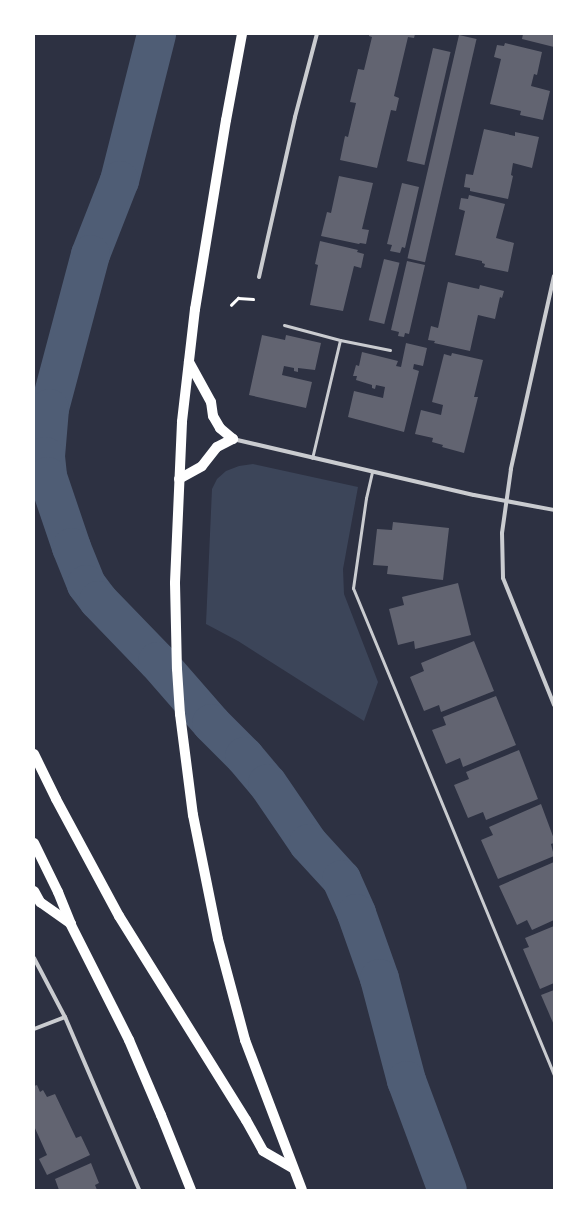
<!DOCTYPE html>
<style>
body{margin:0}
#map{position:relative;width:588px;height:1224px;overflow:hidden;background:#2d3142;font-family:Arial,sans-serif}
div>[style]{position:absolute}
[style*='--x']{left:calc(var(--x)*1px);top:calc(var(--y)*1px);width:calc(var(--w)*1px);rotate:calc(var(--a)*1deg)}
.green>*{inset:0;background:#3c4559}
.river>*{height:39px;margin:-19.5px;padding:0 19.5px;transform-origin:19.5px;border-radius:19.5px;background:#4f5d75}
.building>*{inset:0;background:#626471;transform-origin:0 0}
.path>*{height:2.5px;margin:-1.25px;padding:0 1.25px;transform-origin:1.25px;border-radius:1.25px;background:#fff}
.service>*{height:3px;margin:-1.5px;padding:0 1.5px;transform-origin:1.5px;border-radius:1.5px;background:#caccd0}
.minor>*{height:4px;margin:-2px;padding:0 2px;transform-origin:2px;border-radius:2px;background:#caccd0}
.primary>*{height:10px;margin:-5px;padding:0 5px;transform-origin:5px;border-radius:5px;background:#fff}
span{translate:-50% -50%;white-space:nowrap;text-align:center;line-height:1.15;-webkit-text-stroke:4px #fff;paint-order:stroke}
.frame{position:absolute;inset:0;border:35px solid #fff;pointer-events:none}
</style>
<div id="map">
<div class="green">
<div style="clip-path:polygon(253px 464px,358px 487px,343px 569px,344px 594px,378px 682px,364px 721px,238px 641px,206px 624px,212px 489px,217px 479px,226px 471px,239px 466px)"></div>
</div>
<div class="river">
<div style="--x:156;--y:34;--w:151;--a:104.2"></div>
<div style="--x:119;--y:180;--w:79;--a:111.4"></div>
<div style="--x:90;--y:254;--w:159;--a:104.9"></div>
<div style="--x:49;--y:408;--w:48;--a:94.8"></div>
<div style="--x:45;--y:456;--w:20;--a:84"></div>
<div style="--x:47;--y:476;--w:75;--a:71.3"></div>
<div style="--x:71;--y:547;--w:40;--a:68"></div>
<div style="--x:86;--y:584;--w:20;--a:53"></div>
<div style="--x:98;--y:600;--w:85;--a:46"></div>
<div style="--x:157;--y:661;--w:82;--a:48.9"></div>
<div style="--x:211;--y:723;--w:47;--a:45"></div>
<div style="--x:244;--y:756;--w:35;--a:50"></div>
<div style="--x:267;--y:783;--w:73;--a:55.7"></div>
<div style="--x:308;--y:843;--w:49;--a:47.5"></div>
<div style="--x:341;--y:879;--w:37;--a:66"></div>
<div style="--x:356;--y:913;--w:69;--a:70.5"></div>
<div style="--x:379;--y:978;--w:106;--a:75.2"></div>
<div style="--x:406;--y:1080;--w:117;--a:69.6"></div>
</div>
<div class="building">
<div style="clip-path:polygon(369px 34px,415px 34px,414px 38px,408px 37px,394px 96px,399px 98px,396px 111px,391px 110px,377px 168px,340px 160px,345px 136px,348px 137px,356px 103px,350px 102px,358px 69px,364px 70px,372px 37px,369px 36px)"></div>
<div style="clip-path:polygon(523px 34px,554px 34px,554px 47px,522px 39px)"></div>
<div style="left:459px;top:35px;width:18px;height:229px;rotate:13deg"></div>
<div style="clip-path:polygon(505px 43px,542px 52px,537px 75px,534px 74px,531px 86px,550px 91px,543px 120px,520px 115px,521px 111px,490px 104px,501px 59px,494px 57px,497px 45px,504px 46px)"></div>
<div style="left:433px;top:48px;width:18px;height:116px;rotate:13deg"></div>
<div style="clip-path:polygon(484px 129px,515px 136px,515px 132px,539px 137px,532px 168px,513px 163px,511px 175px,513px 176px,508px 199px,470px 191px,470px 188px,464px 187px,466px 174px,473px 175px)"></div>
<div style="clip-path:polygon(339px 176px,373px 183px,362px 229px,369px 230px,366px 244px,360px 243px,359px 244px,321px 236px,327px 212px,331px 213px)"></div>
<div style="clip-path:polygon(402px 183px,419px 187px,405px 248px,402px 247px,400px 253px,390px 251px,392px 245px,387px 244px)"></div>
<div style="clip-path:polygon(469px 195px,505px 204px,496px 238px,514px 243px,508px 272px,484px 267px,485px 264px,482px 263px,482px 261px,455px 255px,465px 211px,459px 209px,461px 198px,468px 199px)"></div>
<div style="clip-path:polygon(320px 241px,358px 250px,357px 252px,364px 254px,361px 268px,354px 266px,343px 311px,310px 305px,318px 265px,315px 264px)"></div>
<div style="left:384px;top:259px;width:16px;height:63px;rotate:14deg"></div>
<div style="clip-path:polygon(407px 261px,425px 265px,409px 334px,405px 333px,404px 337px,398px 336px,399px 332px,391px 330px)"></div>
<div style="clip-path:polygon(448px 282px,474px 288px,479px 289px,480px 285px,504px 291px,502px 298px,500px 297px,495px 319px,478px 315px,470px 351px,434px 343px,435px 341px,428px 340px,431px 326px,438px 328px)"></div>
<div style="clip-path:polygon(262px 335px,285px 340px,286px 335px,321px 343px,315px 370px,298px 368px,298px 372px,294px 371px,294px 368px,284px 366px,282px 375px,312px 382px,306px 408px,249px 395px)"></div>
<div style="clip-path:polygon(406px 343px,427px 348px,423px 366px,414px 364px,413px 369px,419px 371px,404px 432px,348px 417px,354px 391px,383px 398px,385px 387px,376px 385px,375px 389px,372px 388px,372px 385px,356px 380px,357px 376px,353px 376px,356px 365px,359px 366px,362px 352px,398px 361px,396px 366px,401px 367px)"></div>
<div style="clip-path:polygon(452px 353px,483px 360px,474px 397px,478px 397px,464px 453px,442px 447px,443px 445px,432px 442px,433px 438px,415px 434px,421px 410px,441px 415px,443px 405px,432px 402px,444px 354px,451px 356px)"></div>
<div style="clip-path:polygon(393px 522px,449px 528px,443px 580px,387px 574px,388px 566px,373px 565px,377px 529px,392px 530px)"></div>
<div style="clip-path:polygon(458px 583px,471px 635px,415px 649px,414px 641px,398px 645px,389px 609px,404px 605px,402px 597px)"></div>
<div style="clip-path:polygon(474px 641px,494px 691px,441px 712px,439px 705px,424px 711px,410px 677px,424px 671px,421px 663px)"></div>
<div style="clip-path:polygon(496px 696px,516px 745px,463px 767px,460px 758px,446px 764px,432px 730px,446px 725px,443px 717px)"></div>
<div style="clip-path:polygon(519px 750px,538px 799px,486px 820px,483px 812px,468px 818px,454px 785px,469px 779px,466px 772px)"></div>
<div style="clip-path:polygon(541px 804px,554px 839px,554px 843px,551px 844px,554px 856px,498px 879px,481px 840px,493px 835px,489px 827px)"></div>
<div style="clip-path:polygon(554px 862px,554px 920px,532px 930px,527px 920px,517px 925px,499px 886px)"></div>
<div style="clip-path:polygon(554px 926px,554px 983px,540px 989px,523px 949px,529px 947px,525px 938px)"></div>
<div style="clip-path:polygon(554px 990px,554px 1025px,541px 995px)"></div>
<div style="clip-path:polygon(37px 1085px,40px 1092px,43px 1090px,47px 1097px,55px 1094px,76px 1138px,81px 1136px,90px 1155px,47px 1175px,39px 1159px,47px 1155px,34px 1126px,34px 1086px)"></div>
<div style="clip-path:polygon(91px 1163px,99px 1183px,95px 1185px,97px 1190px,59px 1190px,55px 1179px)"></div>
</div>
<div class="path">
<div style="--x:231;--y:305;--w:10;--a:-45"></div>
<div style="--x:238;--y:298;--w:15;--a:4"></div>
</div>
<div class="service">
<div style="--x:284;--y:325;--w:58;--a:15"></div>
<div style="--x:340;--y:340;--w:121;--a:103.3"></div>
<div style="--x:340;--y:340;--w:51;--a:11.3"></div>
<div style="--x:372;--y:472;--w:27;--a:103"></div>
<div style="--x:366;--y:498;--w:91;--a:98.2"></div>
<div style="--x:353;--y:588;--w:527;--a:67.57"></div>
</div>
<div class="minor">
<div style="--x:554;--y:276;--w:198;--a:102.6"></div>
<div style="--x:511;--y:469;--w:65;--a:98"></div>
<div style="--x:502;--y:533;--w:45;--a:88.7"></div>
<div style="--x:503;--y:578;--w:137;--a:68.1"></div>
<div style="--x:259;--y:277;--w:164;--a:-77.3"></div>
<div style="--x:295;--y:117;--w:86;--a:-75.2"></div>
<div style="--x:233;--y:439;--w:247;--a:13.1"></div>
<div style="--x:474;--y:495;--w:81;--a:10.6"></div>
<div style="--x:34;--y:958;--w:67;--a:62.3"></div>
<div style="--x:65;--y:1017;--w:188;--a:66.8"></div>
<div style="--x:34;--y:1029;--w:33;--a:-21"></div>
</div>
<div class="primary">
<div style="--x:242;--y:34;--w:87;--a:100.5"></div>
<div style="--x:226;--y:120;--w:192;--a:99.3"></div>
<div style="--x:195;--y:309;--w:114;--a:96.6"></div>
<div style="--x:182;--y:422;--w:161;--a:92.5"></div>
<div style="--x:175;--y:583;--w:86;--a:88.7"></div>
<div style="--x:177;--y:669;--w:45;--a:86.2"></div>
<div style="--x:180;--y:714;--w:102;--a:82.7"></div>
<div style="--x:193;--y:815;--w:126;--a:78.6"></div>
<div style="--x:218;--y:939;--w:105;--a:75"></div>
<div style="--x:245;--y:1040;--w:160;--a:69.2"></div>
<div style="--x:179;--y:479;--w:26;--a:-29"></div>
<div style="--x:202;--y:466;--w:24;--a:-52"></div>
<div style="--x:217;--y:447;--w:18;--a:-27"></div>
<div style="--x:233;--y:439;--w:17;--a:-140"></div>
<div style="--x:220;--y:428;--w:14;--a:-120"></div>
<div style="--x:213;--y:416;--w:14;--a:-98"></div>
<div style="--x:211;--y:402;--w:46;--a:-118.8"></div>
<div style="--x:34;--y:754;--w:50;--a:63.9"></div>
<div style="--x:56;--y:799;--w:133;--a:61.7"></div>
<div style="--x:119;--y:916;--w:240;--a:58.1"></div>
<div style="--x:246;--y:1120;--w:35;--a:61"></div>
<div style="--x:263;--y:1151;--w:34;--a:30"></div>
<div style="--x:34;--y:843;--w:55;--a:63.9"></div>
<div style="--x:58;--y:892;--w:35;--a:68"></div>
<div style="--x:71;--y:925;--w:129;--a:63.2"></div>
<div style="--x:129;--y:1040;--w:82;--a:66.9"></div>
<div style="--x:161;--y:1115;--w:81;--a:68.2"></div>
<div style="--x:34;--y:891;--w:13;--a:61"></div>
<div style="--x:40;--y:902;--w:38;--a:35"></div>
</div>
<div class="frame"></div>
</div>
